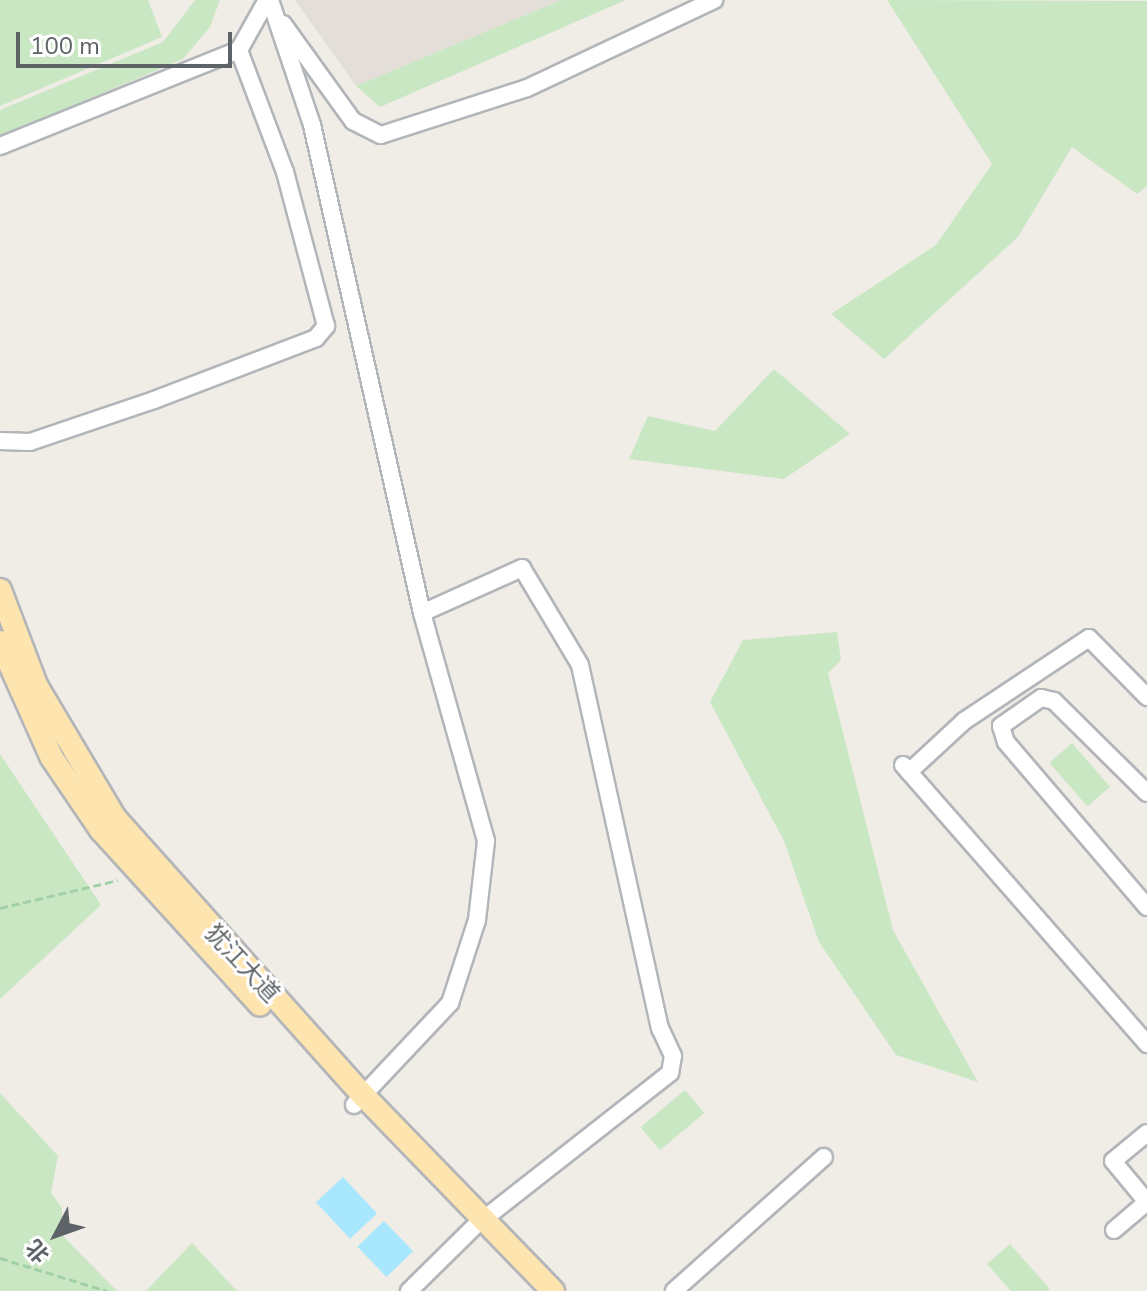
<!DOCTYPE html>
<meta charset="utf-8">
<style>
body{margin:0}
#map{position:relative;width:1147px;height:1291px;overflow:hidden;background:#f0ede7;font-family:"Nunito Sans","Noto Sans SC",sans-serif}
div>[style]{position:absolute}
[style*='--x']{left:calc(var(--x)*1px);top:calc(var(--y)*1px);width:calc(var(--w)*1px);rotate:calc(var(--a)*1deg)}
.education>*{inset:0;background:#e3ded8}
.green>*{inset:0;background:#cae7c4;transform-origin:0 0}
.water>*{inset:0;background:#a9e7fe;transform-origin:0 0}
.path>*{height:3px;margin-top:-1.5px;transform-origin:0;background:repeating-linear-gradient(90deg,#a1d0a6 0 8px,transparent 0 12px)}
.roads{filter:drop-shadow(2px 0 #b2b5b9) drop-shadow(-2px 0 #b2b5b9) drop-shadow(0 2px #b2b5b9) drop-shadow(0 -2px #b2b5b9)}
.minor>*{height:16px;margin:-8px;padding:0 8px;transform-origin:8px;border-radius:8px;background:#fff}
.major>*{height:22px;margin:-11px;padding:0 11px;transform-origin:11px;border-radius:11px;background:#fee4ae}
span{translate:-50% -50%;white-space:nowrap;text-align:center;line-height:1.15;-webkit-text-stroke:6px #fff;paint-order:stroke}
.street-label{font-size:24px;color:#5e6367}
.north{position:absolute;left:16px;top:1195px;width:80px;height:80px;-webkit-text-stroke:6px #fff;paint-order:stroke;rotate:229deg;font-size:22px;font-weight:700;line-height:32px;text-align:center;color:#5e6367}
.north::after{content:'';display:block;margin:auto;width:28px;height:36px;background:#5e6367;clip-path:polygon(50% 0,100% 100%,50% 72%,0 100%)}
.scale{position:absolute;left:16px;top:32px;width:216px;height:36px;box-sizing:border-box;border:4px solid #5e6367;border-top:0;padding-left:10px;font-size:24px;line-height:28px;white-space:nowrap;color:#5e6367;-webkit-text-stroke:6px #fff;paint-order:stroke}
</style>
<div id="map">
<div class="education">
<div style="clip-path:polygon(295px 0,561px 0,356px 86px)"></div>
</div>
<div class="green">
<div style="clip-path:polygon(0 0,148px 0,162px 37px,0 106px)"></div>
<div style="clip-path:polygon(195px 0,220px 0,210px 27px,183px 59px,0 137px,0 110px,163px 42px)"></div>
<div style="clip-path:polygon(561px 0,626px 0,380px 107px,356px 86px)"></div>
<div style="clip-path:polygon(887px 0,1147px 1px,1147px 186px,1137px 194px,1072px 147px,1018px 237px,884px 359px,831px 314px,936px 245px,992px 164px)"></div>
<div style="clip-path:polygon(774px 369px,850px 434px,784px 479px,629px 459px,648px 416px,715px 431px)"></div>
<div style="clip-path:polygon(837px 632px,841px 660px,828px 673px,893px 930px,978px 1082px,896px 1055px,819px 942px,784px 841px,710px 702px,743px 640px)"></div>
<div style="left:1072px;top:743px;width:58px;height:30px;rotate:49deg"></div>
<div style="clip-path:polygon(0 754px,101px 905px,0 999px)"></div>
<div style="left:685px;top:1090px;width:30px;height:58px;rotate:50deg"></div>
<div style="clip-path:polygon(0 1093px,58px 1156px,51px 1193px,62px 1208px,62px 1235px,117px 1291px,0 1291px)"></div>
<div style="clip-path:polygon(192px 1243px,237px 1291px,146px 1291px)"></div>
<div style="clip-path:polygon(1010px 1244px,1050px 1289px,1048px 1291px,1011px 1291px,987px 1264px)"></div>
</div>
<div class="water">
<div style="left:343px;top:1177px;width:50px;height:37px;rotate:47deg"></div>
<div style="left:384px;top:1221px;width:42px;height:37px;rotate:46deg"></div>
</div>
<div class="path">
<div style="--x:0;--y:908;--w:121;--a:-13.3"></div>
<div style="--x:0;--y:1258;--w:112;--a:17.1"></div>
</div>
<div class="roads">
<div class="minor">
<div style="--x:270;--y:0;--w:132;--a:71.4"></div>
<div style="--x:312;--y:125;--w:500;--a:77.3"></div>
<div style="--x:422;--y:613;--w:237;--a:74.3"></div>
<div style="--x:486;--y:841;--w:80;--a:96.5"></div>
<div style="--x:477;--y:920;--w:87;--a:108"></div>
<div style="--x:450;--y:1003;--w:140;--a:133.3"></div>
<div style="--x:283;--y:24;--w:120;--a:54.2"></div>
<div style="--x:353;--y:121;--w:31;--a:27"></div>
<div style="--x:381;--y:135;--w:153;--a:-17.8"></div>
<div style="--x:527;--y:88;--w:207;--a:-25.2"></div>
<div style="--x:0;--y:146;--w:258;--a:-21.9"></div>
<div style="--x:0;--y:441;--w:30;--a:2"></div>
<div style="--x:30;--y:442;--w:131;--a:-18.7"></div>
<div style="--x:154;--y:400;--w:173;--a:-20.9"></div>
<div style="--x:316;--y:338;--w:16;--a:-50"></div>
<div style="--x:326;--y:326;--w:159;--a:-104.9"></div>
<div style="--x:285;--y:172;--w:130;--a:-110.7"></div>
<div style="--x:239;--y:50;--w:57;--a:-60.8"></div>
<div style="--x:422;--y:613;--w:110;--a:-24.2"></div>
<div style="--x:522;--y:568;--w:113;--a:59.1"></div>
<div style="--x:580;--y:665;--w:372;--a:77.6"></div>
<div style="--x:660;--y:1028;--w:31;--a:65"></div>
<div style="--x:673;--y:1056;--w:17;--a:100"></div>
<div style="--x:670;--y:1073;--w:235;--a:141.9"></div>
<div style="--x:903;--y:765;--w:371;--a:48.8"></div>
<div style="--x:909;--y:772;--w:75;--a:-42.8"></div>
<div style="--x:964;--y:721;--w:150;--a:-33.6"></div>
<div style="--x:1089;--y:638;--w:83;--a:45.5"></div>
<div style="--x:1147;--y:793;--w:131;--a:-135.3"></div>
<div style="--x:1054;--y:701;--w:13;--a:-167"></div>
<div style="--x:1041;--y:698;--w:49;--a:145"></div>
<div style="--x:1001;--y:726;--w:17;--a:73"></div>
<div style="--x:1006;--y:742;--w:217;--a:49.5"></div>
<div style="--x:1147;--y:1133;--w:44;--a:140.5"></div>
<div style="--x:1113;--y:1161;--w:53;--a:50.3"></div>
<div style="--x:1114;--y:1230;--w:43;--a:-40.3"></div>
<div style="--x:409;--y:1291;--w:91;--a:-44.6"></div>
<div style="--x:674;--y:1291;--w:201;--a:-41.8"></div>
</div>
<div class="major">
<div style="--x:0;--y:590;--w:102;--a:69.2"></div>
<div style="--x:36;--y:685;--w:155;--a:59.3"></div>
<div style="--x:115;--y:818;--w:372;--a:48.2"></div>
<div style="--x:363;--y:1095;--w:273;--a:45.9"></div>
<div style="--x:0;--y:642;--w:127;--a:65.9"></div>
<div style="--x:52;--y:758;--w:87;--a:55.8"></div>
<div style="--x:101;--y:830;--w:236;--a:47.7"></div>
</div>
</div>
<div class="street-label">
<span style="left:242px;top:964px;rotate:47deg">犹江大道</span>
</div>
<div class="north">北</div>
<div class="scale">100 m</div>
</div>
